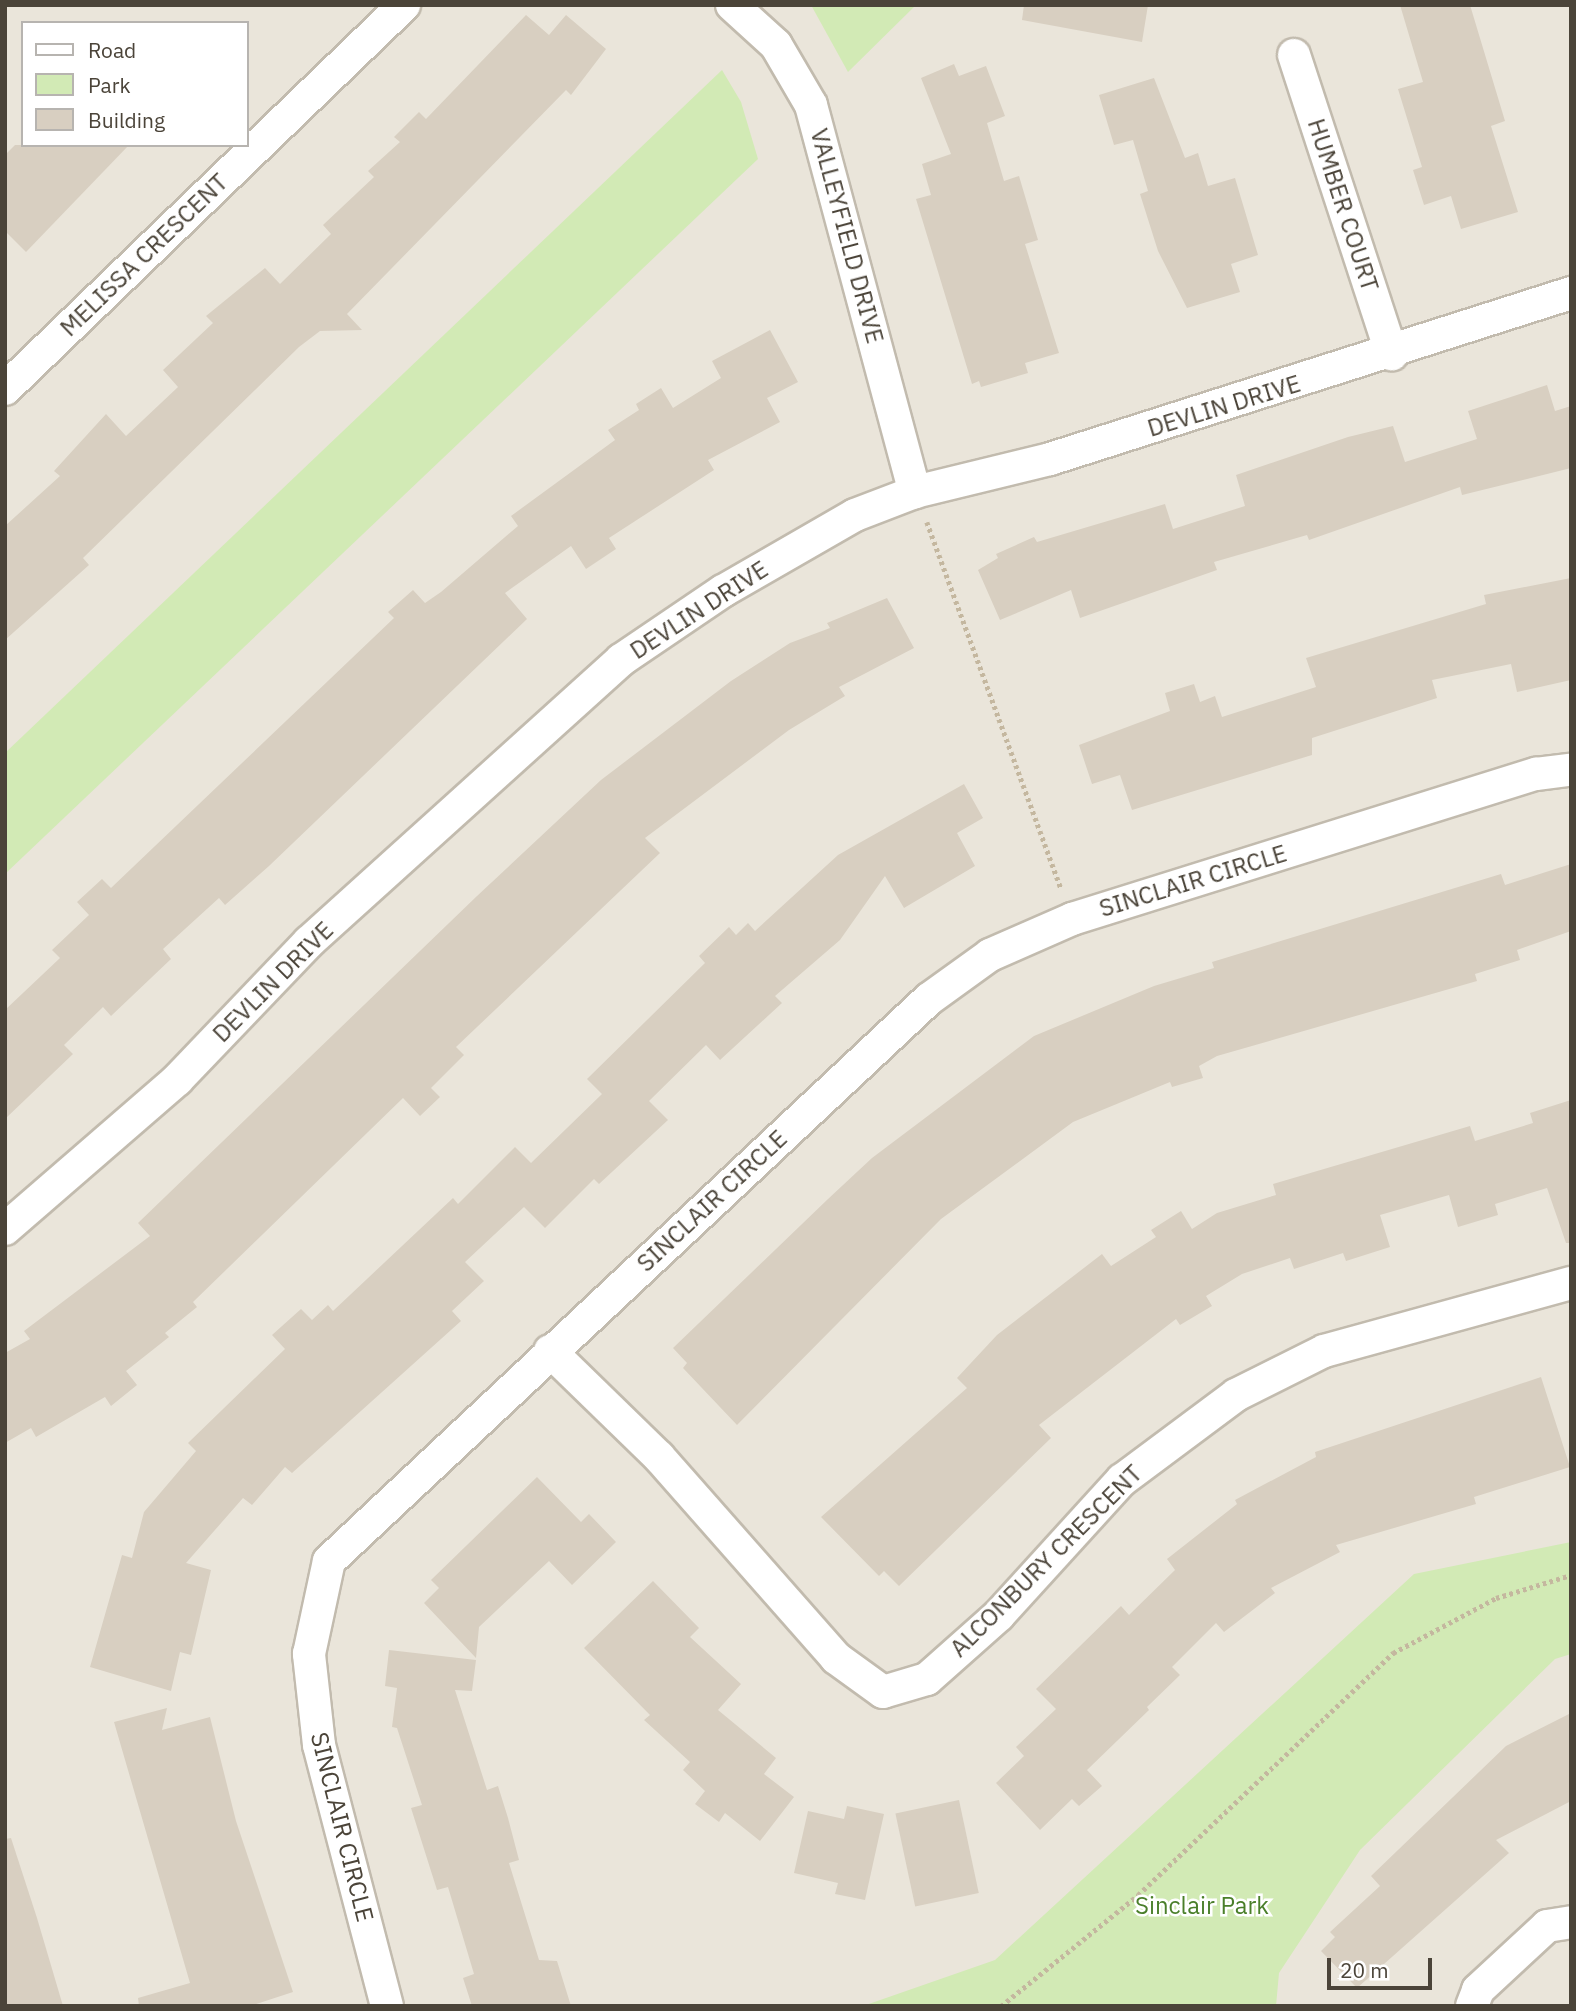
<!DOCTYPE html>
<style>
body{margin:0}
#map{position:relative;width:1576px;height:2011px;overflow:hidden;background:#f6f3ec;font-family:"IBM Plex Sans",sans-serif}
div>[style]{position:absolute}
[style*='--x']{left:calc(var(--x)*1px);top:calc(var(--y)*1px);width:calc(var(--w)*1px);rotate:calc(var(--a)*1deg)}
.residential>*{inset:0;background:#eae5da}
.green>*{inset:0;background:#d2eab5}
.building>*{inset:0;background:#d8cfc1;transform-origin:0 0}
.path>*{height:4.5px;margin-top:-2.25px;transform-origin:0;background:repeating-linear-gradient(90deg,#c4b79f 0 3.5px,transparent 0 7px)}
.roads{filter:drop-shadow(2px 0 #c2bbae) drop-shadow(-2px 0 #c2bbae) drop-shadow(0 2px #c2bbae) drop-shadow(0 -2px #c2bbae)}
.street>*{height:32px;margin:-16px;padding:0 16px;transform-origin:16px;border-radius:16px;background:#fff}
span{translate:-50% -50%;white-space:nowrap;text-align:center;line-height:1.15;-webkit-text-stroke:5px #fff;paint-order:stroke}
.street-label{font-size:24px;color:#4b4439}
.park-label{font-size:24px;color:#4a7f2a}
.frame{position:absolute;inset:0;border:7px solid #4b4439;pointer-events:none}
.legend{position:absolute;left:21px;top:21px;width:228px;height:126px;box-sizing:border-box;background:#fff;border:2px solid #b7b4b0;margin:0;padding:9px 12px;list-style:none;font-size:21px;color:#4b4439}
.legend li{display:flex;align-items:center;gap:14px;height:35px}
.legend b{width:35px;border:2px solid #b7b4b0}
.scale{position:absolute;left:1327px;top:1958px;width:105px;height:32px;box-sizing:border-box;border:4px solid #4b4439;border-top:0;padding-left:9px;font-size:21px;line-height:24px;white-space:nowrap;color:#4b4439;-webkit-text-stroke:5px #fff;paint-order:stroke}
</style>
<div id="map">
<div class="residential">
<div style="clip-path:polygon(evenodd,5px 5px,1571px 5px,1571px 2006px,5px 2006px,5px 5px,23px 23px,247px 23px,247px 145px,23px 145px,23px 23px)"></div>
</div>
<div class="green">
<div style="clip-path:polygon(811px 5px,916px 5px,848px 72px)"></div>
<div style="clip-path:polygon(722px 70px,741px 102px,758px 159px,5px 874px,5px 753px)"></div>
<div style="clip-path:polygon(1571px 1542px,1571px 1654px,1555px 1659px,1360px 1850px,1279px 1973px,1276px 2006px,863px 2006px,995px 1960px,1414px 1574px)"></div>
</div>
<div class="building">
<div style="clip-path:polygon(1024px 5px,1148px 5px,1142px 42px,1022px 20px)"></div>
<div style="clip-path:polygon(1400px 5px,1470px 5px,1505px 121px,1491px 126px,1518px 212px,1461px 229px,1451px 196px,1424px 205px,1413px 170px,1422px 167px,1398px 89px,1423px 82px)"></div>
<div style="clip-path:polygon(526px 15px,549px 35px,566px 15px,606px 49px,571px 95px,566px 90px,347px 314px,362px 330px,320px 331px,299px 347px,83px 558px,89px 565px,5px 640px,5px 526px,60px 476px,54px 471px,106px 414px,126px 436px,178px 387px,163px 370px,213px 323px,206px 316px,265px 268px,280px 284px,331px 234px,323px 225px,374px 177px,368px 171px,400px 142px,394px 137px,419px 112px,426px 119px)"></div>
<div style="clip-path:polygon(954px 64px,959px 76px,986px 66px,1005px 116px,987px 123px,1004px 181px,1019px 176px,1038px 240px,1025px 244px,1059px 353px,1025px 363px,1028px 373px,981px 387px,979px 381px,972px 384px,916px 199px,931px 195px,922px 164px,951px 154px,921px 78px)"></div>
<div style="clip-path:polygon(1154px 78px,1185px 158px,1198px 153px,1208px 186px,1235px 178px,1258px 255px,1231px 264px,1240px 292px,1187px 308px,1158px 251px,1140px 194px,1148px 191px,1133px 140px,1114px 145px,1099px 95px)"></div>
<div style="clip-path:polygon(15px 145px,129px 145px,26px 252px,5px 231px,5px 155px)"></div>
<div style="clip-path:polygon(770px 330px,798px 382px,767px 398px,780px 422px,708px 460px,714px 470px,609px 538px,616px 549px,586px 569px,571px 546px,505px 593px,527px 619px,269px 866px,225px 905px,219px 898px,163px 949px,171px 959px,111px 1016px,103px 1007px,64px 1045px,73px 1054px,5px 1119px,5px 1010px,60px 958px,52px 950px,89px 915px,77px 902px,102px 879px,111px 888px,394px 618px,388px 612px,413px 590px,425px 603px,441px 592px,518px 526px,511px 516px,615px 440px,608px 430px,639px 410px,636px 404px,661px 388px,673px 408px,721px 378px,712px 361px)"></div>
<div style="clip-path:polygon(1547px 385px,1555px 411px,1571px 406px,1571px 468px,1462px 495px,1460px 487px,1309px 540px,1307px 535px,1214px 562px,1217px 570px,1080px 618px,1071px 590px,1000px 620px,978px 570px,998px 558px,996px 554px,1034px 537px,1037px 542px,1165px 504px,1173px 529px,1245px 506px,1236px 475px,1348px 437px,1393px 426px,1405px 462px,1477px 439px,1468px 411px)"></div>
<div style="clip-path:polygon(1571px 578px,1571px 680px,1517px 692px,1511px 664px,1432px 680px,1437px 698px,1312px 738px,1312px 755px,1132px 810px,1120px 775px,1092px 784px,1079px 745px,1170px 711px,1165px 693px,1194px 684px,1200px 702px,1215px 696px,1222px 717px,1316px 687px,1306px 658px,1486px 604px,1484px 595px)"></div>
<div style="clip-path:polygon(887px 598px,914px 648px,839px 687px,845px 696px,789px 730px,645px 838px,660px 853px,456px 1047px,464px 1055px,431px 1088px,440px 1097px,420px 1116px,403px 1098px,193px 1302px,197px 1307px,165px 1333px,169px 1337px,126px 1371px,137px 1385px,111px 1406px,105px 1397px,36px 1437px,31px 1428px,5px 1443px,5px 1353px,30px 1339px,24px 1331px,150px 1236px,138px 1223px,477px 896px,601px 780px,731px 681px,790px 643px,830px 628px,827px 623px)"></div>
<div style="clip-path:polygon(964px 784px,983px 818px,957px 833px,975px 866px,904px 908px,885px 876px,840px 940px,775px 996px,782px 1003px,720px 1060px,706px 1045px,649px 1101px,668px 1120px,599px 1184px,594px 1179px,545px 1228px,524px 1207px,465px 1262px,484px 1281px,452px 1311px,461px 1321px,292px 1473px,285px 1467px,252px 1505px,243px 1498px,186px 1563px,211px 1570px,191px 1655px,180px 1652px,171px 1691px,90px 1667px,122px 1555px,132px 1558px,144px 1512px,196px 1451px,188px 1443px,285px 1349px,272px 1335px,301px 1309px,312px 1320px,328px 1305px,333px 1311px,453px 1198px,458px 1204px,515px 1147px,531px 1163px,602px 1094px,587px 1079px,705px 963px,699px 956px,729px 927px,736px 935px,748px 923px,755px 931px,838px 855px)"></div>
<div style="clip-path:polygon(1571px 864px,1571px 931px,1517px 950px,1520px 960px,1475px 974px,1477px 981px,1217px 1056px,1199px 1066px,1203px 1078px,1172px 1087px,1170px 1082px,1073px 1122px,941px 1219px,737px 1425px,683px 1368px,687px 1363px,673px 1348px,828px 1199px,872px 1158px,1034px 1036px,1154px 986px,1214px 968px,1212px 962px,1501px 874px,1505px 885px)"></div>
<div style="clip-path:polygon(1571px 1100px,1571px 1243px,1566px 1243px,1547px 1188px,1495px 1204px,1498px 1215px,1458px 1227px,1449px 1195px,1380px 1215px,1390px 1247px,1346px 1261px,1343px 1253px,1294px 1269px,1290px 1258px,1242px 1274px,1206px 1296px,1212px 1306px,1180px 1325px,1176px 1319px,1039px 1425px,1051px 1438px,899px 1586px,884px 1571px,879px 1576px,821px 1517px,967px 1388px,957px 1378px,997px 1335px,1102px 1254px,1111px 1266px,1156px 1237px,1151px 1230px,1181px 1211px,1192px 1229px,1217px 1213px,1276px 1195px,1273px 1184px,1470px 1126px,1475px 1141px,1533px 1123px,1530px 1113px)"></div>
<div style="clip-path:polygon(1541px 1377px,1570px 1467px,1474px 1497px,1476px 1504px,1336px 1545px,1340px 1552px,1271px 1588px,1275px 1593px,1224px 1632px,1216px 1623px,1172px 1667px,1180px 1675px,1147px 1707px,1149px 1710px,1087px 1770px,1102px 1786px,1079px 1806px,1072px 1799px,1040px 1830px,996px 1783px,1024px 1756px,1016px 1747px,1056px 1709px,1036px 1689px,1121px 1606px,1129px 1615px,1175px 1570px,1167px 1559px,1237px 1504px,1235px 1500px,1316px 1457px,1315px 1452px)"></div>
<div style="clip-path:polygon(537px 1477px,581px 1522px,589px 1514px,616px 1542px,572px 1585px,549px 1561px,479px 1627px,476px 1658px,424px 1603px,439px 1588px,431px 1580px)"></div>
<div style="clip-path:polygon(653px 1581px,699px 1628px,690px 1637px,741px 1684px,718px 1710px,776px 1758px,764px 1774px,794px 1797px,760px 1841px,725px 1813px,719px 1822px,695px 1804px,705px 1791px,683px 1770px,690px 1762px,644px 1720px,650px 1715px,584px 1648px)"></div>
<div style="clip-path:polygon(389px 1650px,476px 1660px,472px 1691px,455px 1690px,487px 1790px,498px 1786px,508px 1818px,519px 1860px,509px 1863px,539px 1960px,557px 1961px,571px 2006px,472px 2006px,463px 1978px,474px 1974px,448px 1887px,437px 1890px,411px 1808px,422px 1805px,397px 1728px,392px 1727px,397px 1688px,385px 1686px)"></div>
<div style="clip-path:polygon(167px 1708px,162px 1730px,210px 1717px,236px 1821px,293px 1992px,250px 2006px,139px 2006px,138px 1998px,190px 1983px,114px 1722px)"></div>
<div style="clip-path:polygon(1571px 1713px,1571px 1801px,1496px 1840px,1509px 1853px,1357px 1988px,1321px 1951px,1335px 1937px,1330px 1932px,1380px 1886px,1371px 1876px,1506px 1746px)"></div>
<div style="left:959px;top:1800px;width:95px;height:65px;rotate:78deg"></div>
<div style="clip-path:polygon(847px 1806px,884px 1814px,865px 1900px,835px 1894px,838px 1883px,794px 1873px,808px 1811px,844px 1819px)"></div>
<div style="clip-path:polygon(11px 1838px,37px 1918px,63px 2006px,5px 2006px,5px 1839px)"></div>
</div>
<div class="path">
<div style="--x:927;--y:522;--w:391;--a:69.9"></div>
<div style="--x:1001;--y:2006;--w:176;--a:-39"></div>
<div style="--x:1138;--y:1895;--w:352;--a:-43.5"></div>
<div style="--x:1393;--y:1653;--w:117;--a:-28.1"></div>
<div style="--x:1496;--y:1598;--w:78;--a:-17"></div>
</div>
<div class="roads">
<div class="street">
<div style="--x:732;--y:5;--w:59;--a:42.3"></div>
<div style="--x:776;--y:45;--w:69;--a:59.7"></div>
<div style="--x:811;--y:105;--w:401;--a:75"></div>
<div style="--x:1294;--y:55;--w:315;--a:71.9"></div>
<div style="--x:5;--y:389;--w:554;--a:-43.9"></div>
<div style="--x:5;--y:1229;--w:228;--a:-40.9"></div>
<div style="--x:177;--y:1080;--w:191;--a:-46.3"></div>
<div style="--x:309;--y:942;--w:421;--a:-42.1"></div>
<div style="--x:621;--y:660;--w:123;--a:-34.1"></div>
<div style="--x:723;--y:591;--w:152;--a:-29.9"></div>
<div style="--x:855;--y:515;--w:64;--a:-21"></div>
<div style="--x:915;--y:492;--w:139;--a:-13.7"></div>
<div style="--x:1050;--y:459;--w:547;--a:-17.67"></div>
<div style="--x:550;--y:1351;--w:152;--a:44.2"></div>
<div style="--x:659;--y:1457;--w:268;--a:48.6"></div>
<div style="--x:836;--y:1658;--w:58;--a:35.9"></div>
<div style="--x:883;--y:1692;--w:46;--a:-16.5"></div>
<div style="--x:927;--y:1679;--w:96;--a:-41.6"></div>
<div style="--x:999;--y:1615;--w:183;--a:-47.7"></div>
<div style="--x:1122;--y:1480;--w:142;--a:-36.7"></div>
<div style="--x:1236;--y:1395;--w:98;--a:-26.6"></div>
<div style="--x:1324;--y:1351;--w:256;--a:-15.4"></div>
<div style="--x:387;--y:2006;--w:270;--a:-104.6"></div>
<div style="--x:319;--y:1745;--w:92;--a:-96.3"></div>
<div style="--x:309;--y:1654;--w:95;--a:-77.9"></div>
<div style="--x:329;--y:1561;--w:822;--a:-43.13"></div>
<div style="--x:929;--y:999;--w:75;--a:-35.8"></div>
<div style="--x:990;--y:955;--w:90;--a:-23.7"></div>
<div style="--x:1072;--y:919;--w:486;--a:-17.4"></div>
<div style="--x:1536;--y:774;--w:35;--a:-7"></div>
<div style="--x:1472;--y:2006;--w:17;--a:-69"></div>
<div style="--x:1478;--y:1990;--w:94;--a:-42.8"></div>
<div style="--x:1547;--y:1926;--w:24;--a:-9"></div>
</div>
</div>
<div class="street-label">
<span style="left:1343px;top:205px;rotate:72deg">HUMBER COURT</span>
<span style="left:847px;top:236px;rotate:75deg">VALLEYFIELD DRIVE</span>
<span style="left:144px;top:255px;rotate:-44deg">MELISSA CRESCENT</span>
<span style="left:1224px;top:406px;rotate:-17deg">DEVLIN DRIVE</span>
<span style="left:699px;top:610px;rotate:-33deg">DEVLIN DRIVE</span>
<span style="left:1193px;top:881px;rotate:-17deg">SINCLAIR CIRCLE</span>
<span style="left:273px;top:982px;rotate:-45deg">DEVLIN DRIVE</span>
<span style="left:712px;top:1201px;rotate:-43deg">SINCLAIR CIRCLE</span>
<span style="left:1046px;top:1561px;rotate:-45deg">ALCONBURY CRESCENT</span>
<span style="left:342px;top:1827px;rotate:76deg">SINCLAIR CIRCLE</span>
</div>
<div class="park-label">
<span style="left:1202px;top:1906px">Sinclair Park</span>
</div>
<div class="frame"></div>
<ul class="legend">
<li><b style="height:9px;background:#fff"></b>Road</li>
<li><b style="height:19px;background:#d2eab5"></b>Park</li>
<li><b style="height:19px;background:#d8cfc1"></b>Building</li>
</ul>
<div class="scale">20 m</div>
</div>
